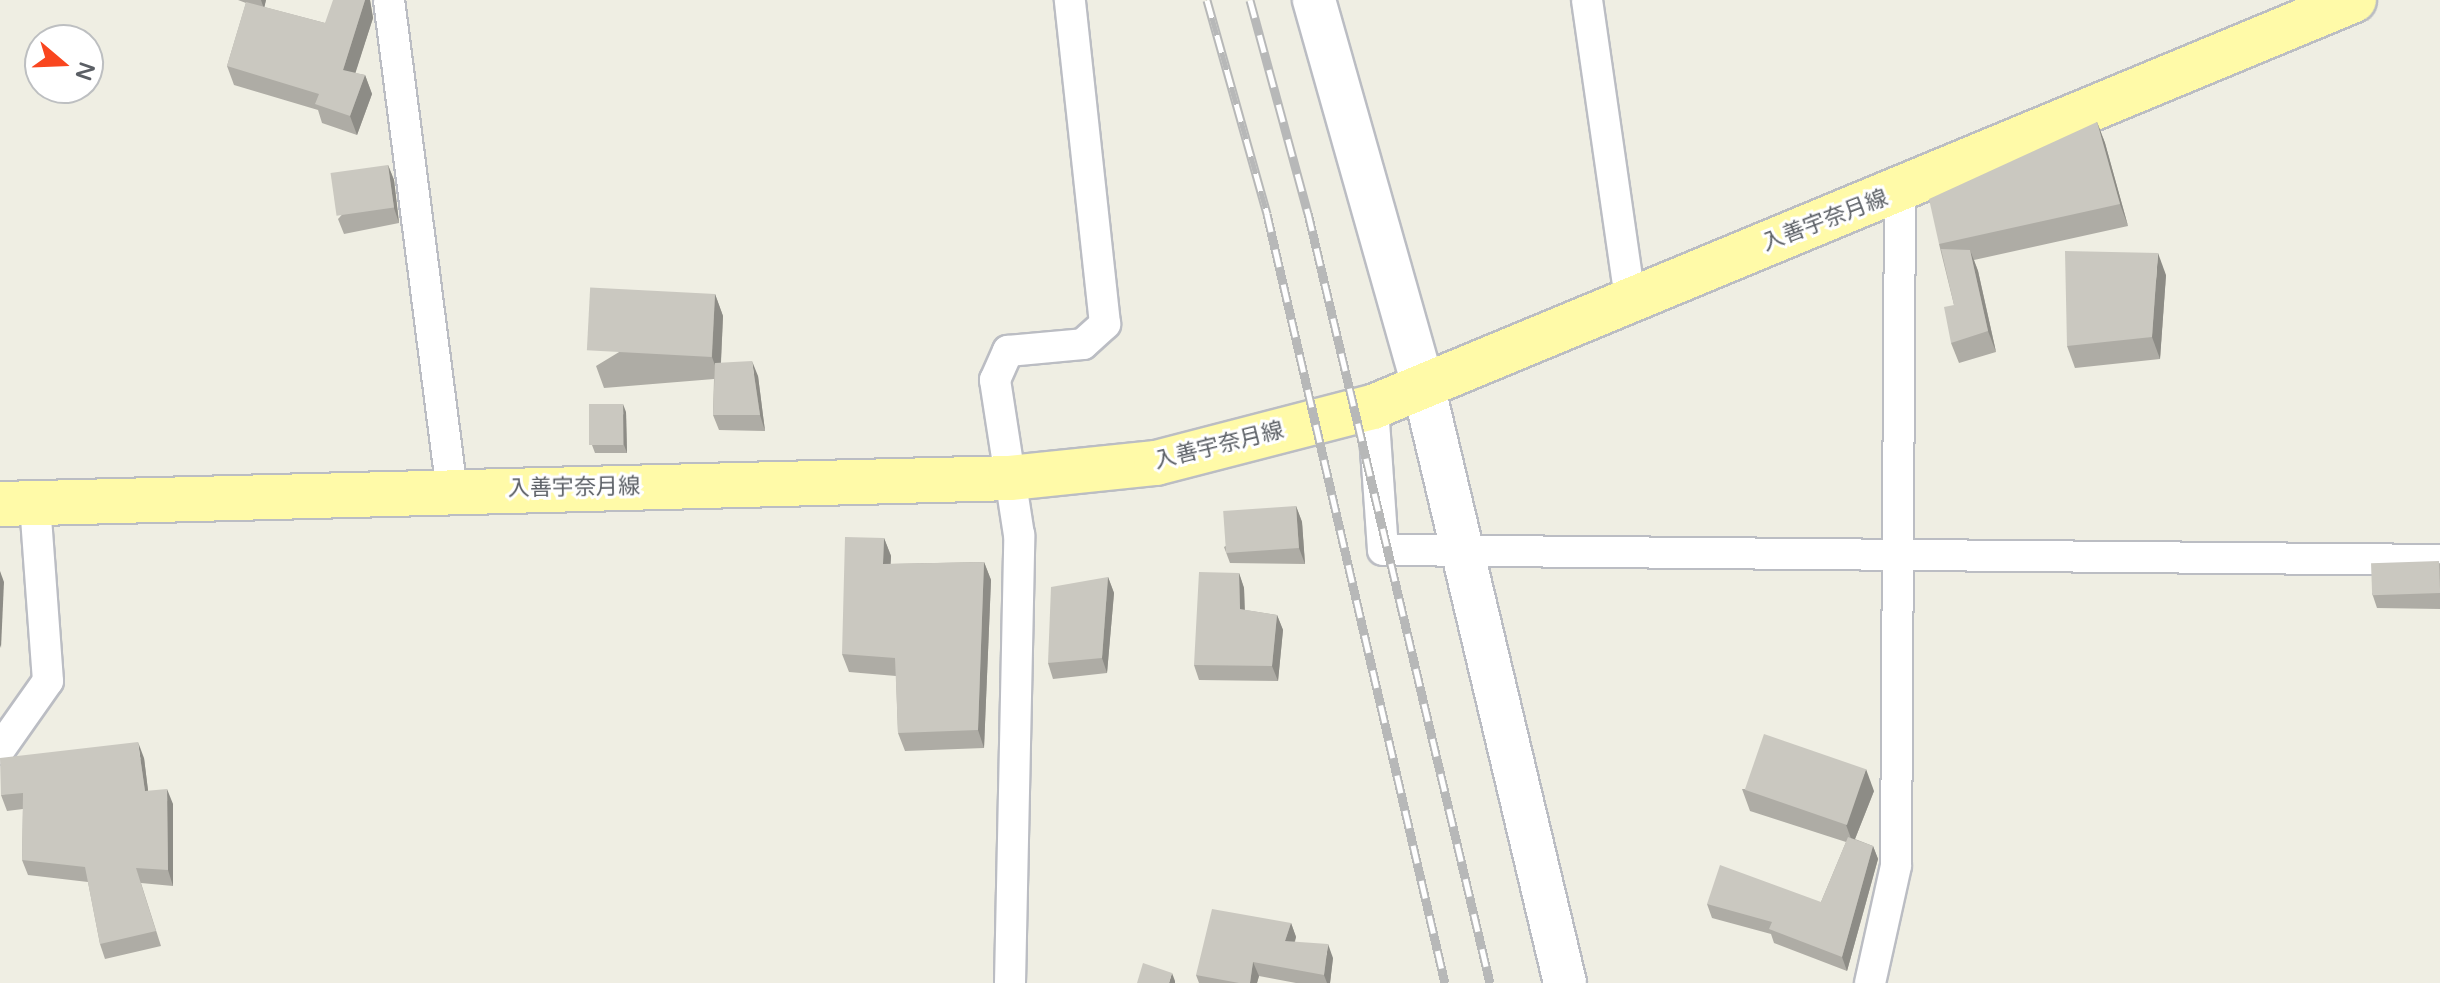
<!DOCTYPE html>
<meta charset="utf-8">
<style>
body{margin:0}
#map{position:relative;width:2440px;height:983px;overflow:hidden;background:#efeee3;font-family:"Varela Round","Noto Sans JP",sans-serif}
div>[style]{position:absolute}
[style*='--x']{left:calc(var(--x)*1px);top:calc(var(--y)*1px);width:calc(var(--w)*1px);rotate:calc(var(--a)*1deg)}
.roads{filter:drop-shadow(2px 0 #bbbdc3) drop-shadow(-2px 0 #bbbdc3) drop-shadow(0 2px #bbbdc3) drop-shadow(0 -2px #bbbdc3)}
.street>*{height:30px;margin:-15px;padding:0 15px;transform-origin:15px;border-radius:15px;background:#fff}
.secondary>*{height:42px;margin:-21px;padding:0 21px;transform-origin:21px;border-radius:21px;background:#fff}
.primary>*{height:44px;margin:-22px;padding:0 22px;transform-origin:22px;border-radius:22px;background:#fffaa8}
.rail>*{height:9px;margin-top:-4.5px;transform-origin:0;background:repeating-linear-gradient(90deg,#fff 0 18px,#b7b8b8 0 36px);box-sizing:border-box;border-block:2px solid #b7b8b8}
.wall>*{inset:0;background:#aeaca5}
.shaded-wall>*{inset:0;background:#8d8c86}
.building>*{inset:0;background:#cac8c0;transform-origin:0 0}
span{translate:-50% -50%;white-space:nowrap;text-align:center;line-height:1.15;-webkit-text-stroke:6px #fff;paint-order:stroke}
.street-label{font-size:22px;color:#5b5f65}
.north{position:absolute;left:24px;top:24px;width:80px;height:80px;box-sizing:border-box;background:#fff;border:2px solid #bdbfc1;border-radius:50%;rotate:109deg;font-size:22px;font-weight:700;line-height:32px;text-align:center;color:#5b5f65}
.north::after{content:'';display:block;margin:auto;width:28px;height:36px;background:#f9461f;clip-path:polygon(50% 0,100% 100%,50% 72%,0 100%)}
</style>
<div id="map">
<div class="roads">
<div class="street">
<div style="--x:389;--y:0;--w:495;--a:82.7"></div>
<div style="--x:1587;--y:0;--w:301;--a:81.8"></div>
<div style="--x:1373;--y:407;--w:143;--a:86"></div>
<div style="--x:1383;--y:550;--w:1057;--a:0.54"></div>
<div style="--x:0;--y:749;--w:83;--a:-54.8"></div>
<div style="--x:48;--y:681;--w:178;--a:-94.2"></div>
<div style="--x:1010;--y:983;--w:448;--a:-88.8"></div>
<div style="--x:1019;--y:535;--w:157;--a:-98.8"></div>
<div style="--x:995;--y:380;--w:32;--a:-66"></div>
<div style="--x:1008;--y:351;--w:75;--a:-5.3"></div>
<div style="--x:1083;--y:344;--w:30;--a:-42"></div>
<div style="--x:1105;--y:324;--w:326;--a:-96.2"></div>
<div style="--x:1870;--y:983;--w:120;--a:-77.5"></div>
<div style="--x:1896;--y:866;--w:675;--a:-89.66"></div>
</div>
<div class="secondary">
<div style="--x:1314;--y:0;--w:400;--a:74.2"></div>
<div style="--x:1423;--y:385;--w:615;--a:76.64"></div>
</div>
<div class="primary">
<div style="--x:0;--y:504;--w:1010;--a:-1.47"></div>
<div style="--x:1010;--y:478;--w:147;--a:-5.9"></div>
<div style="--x:1156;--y:463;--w:224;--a:-14.5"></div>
<div style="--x:1373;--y:407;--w:1062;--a:-22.53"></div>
</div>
</div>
<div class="rail">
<div style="--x:1207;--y:0;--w:222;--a:74.3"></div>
<div style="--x:1267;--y:214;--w:789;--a:76.97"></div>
<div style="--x:1250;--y:0;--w:221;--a:74.8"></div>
<div style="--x:1308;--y:213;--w:791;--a:76.7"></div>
</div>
<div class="wall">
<div style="clip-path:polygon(238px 0,266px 0,264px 7px,325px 23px,365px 0,370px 0,373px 18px,355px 73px,365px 75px,372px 94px,357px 135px,322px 123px,318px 110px,234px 85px,227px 66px,246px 3px)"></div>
<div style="clip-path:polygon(2097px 122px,2105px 143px,2128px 226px,1974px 260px,1978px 271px,1996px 352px,1959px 363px,1951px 343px,1954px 305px,1939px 244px)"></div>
<div style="clip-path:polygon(388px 165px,394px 180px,399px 223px,344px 234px,338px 219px)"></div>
<div style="clip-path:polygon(2166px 275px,2160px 359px,2075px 368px,2067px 346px)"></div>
<div style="clip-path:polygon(715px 294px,723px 316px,721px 363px,758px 376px,765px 431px,719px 430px,713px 415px,714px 379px,604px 388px,596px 366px)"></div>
<div style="clip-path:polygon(626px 412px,627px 453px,595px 453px,592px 445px)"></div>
<div style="clip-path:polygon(1296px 506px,1302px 522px,1305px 564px,1230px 563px,1224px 547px)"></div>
<div style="clip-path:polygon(884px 538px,891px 556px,890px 564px,984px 562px,991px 580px,984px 748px,905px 751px,898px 733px,896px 676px,849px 672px,842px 654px)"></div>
<div style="clip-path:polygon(2440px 563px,2440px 609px,2377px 608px,2372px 593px)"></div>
<div style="clip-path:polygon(1239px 573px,1244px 588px,1245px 610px,1277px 615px,1283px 630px,1278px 681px,1199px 680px,1194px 665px)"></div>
<div style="clip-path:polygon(1108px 577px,1114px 593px,1107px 673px,1053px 679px,1048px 663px)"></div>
<div style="clip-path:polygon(144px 758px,148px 791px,173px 804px,173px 886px,141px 883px,161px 946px,105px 959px,100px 944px,88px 882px,28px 875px,22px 860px,23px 809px,7px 811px,1px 795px)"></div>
<div style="clip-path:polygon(1742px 789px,1874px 791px,1855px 839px,1873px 846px,1878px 859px,1847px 971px,1774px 943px,1771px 934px,1712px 918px,1707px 904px,1821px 902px,1846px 842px,1750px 811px)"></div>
<div style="clip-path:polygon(1291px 923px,1296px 937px,1295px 942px,1333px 958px,1330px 983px,1296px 983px,1259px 976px,1257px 983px,1199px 983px,1196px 975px)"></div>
</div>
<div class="shaded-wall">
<div style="clip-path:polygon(261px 0,266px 0,264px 9px)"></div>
<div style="clip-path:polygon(365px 0,370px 0,373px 18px,350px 90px,343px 70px)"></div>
<div style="clip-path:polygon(365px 75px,372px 94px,357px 135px,350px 116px)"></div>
<div style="clip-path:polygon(2097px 122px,2105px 143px,2128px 226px,2120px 204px)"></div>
<div style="clip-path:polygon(388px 165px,394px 180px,399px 223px,394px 208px)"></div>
<div style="clip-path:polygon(1970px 250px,1978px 271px,1996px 352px,1988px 331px)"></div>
<div style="clip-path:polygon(2158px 253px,2166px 275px,2160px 359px,2152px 337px)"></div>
<div style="clip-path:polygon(715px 294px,723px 316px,720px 379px,712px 357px)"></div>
<div style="clip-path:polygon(752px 361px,758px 376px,765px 431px,760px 415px)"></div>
<div style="clip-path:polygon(623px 404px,626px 412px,627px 453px,624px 445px)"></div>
<div style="clip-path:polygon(1296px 506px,1302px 522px,1305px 564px,1299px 548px)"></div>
<div style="clip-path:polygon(884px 538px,891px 556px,890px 582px,883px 564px)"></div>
<div style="clip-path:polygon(984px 562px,991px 580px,984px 748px,978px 730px)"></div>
<div style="clip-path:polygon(0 571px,4px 582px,1px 648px,0 645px)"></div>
<div style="clip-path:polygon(1239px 573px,1244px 588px,1245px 625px,1240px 609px)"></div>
<div style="clip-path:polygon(1108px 577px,1114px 593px,1107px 673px,1102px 658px)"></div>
<div style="clip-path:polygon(1277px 615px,1283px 630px,1278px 681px,1272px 666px)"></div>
<div style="clip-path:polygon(138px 742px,144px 758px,150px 806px,145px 791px)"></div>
<div style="clip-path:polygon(1866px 769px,1874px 791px,1853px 844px,1845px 822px)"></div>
<div style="clip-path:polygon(167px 789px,173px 804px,173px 886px,168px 870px)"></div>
<div style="clip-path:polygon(1873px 846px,1878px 859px,1847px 971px,1842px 957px)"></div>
<div style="clip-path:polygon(1291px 923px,1296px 937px,1290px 955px,1285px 941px)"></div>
<div style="clip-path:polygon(1328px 944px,1333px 958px,1330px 983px,1327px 983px,1324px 975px)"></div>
<div style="clip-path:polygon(1253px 962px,1259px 976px,1257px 983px,1250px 983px)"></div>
<div style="clip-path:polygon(1172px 973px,1175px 981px,1175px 983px,1169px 983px)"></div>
</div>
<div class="building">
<div style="clip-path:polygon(333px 0,365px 0,343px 70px,365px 75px,350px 116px,315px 104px,319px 94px,227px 66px,246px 2px,325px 23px)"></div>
<div style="clip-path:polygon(2097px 122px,2120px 204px,1939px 244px,1929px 199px)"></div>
<div style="left:388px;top:165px;width:43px;height:58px;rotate:82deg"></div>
<div style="clip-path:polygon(1941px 249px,1970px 250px,1988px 331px,1951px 343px,1944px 307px,1954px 305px)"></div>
<div style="clip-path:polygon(2065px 251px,2158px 253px,2152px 337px,2067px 346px)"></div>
<div style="left:715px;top:294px;width:63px;height:125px;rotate:93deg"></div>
<div style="clip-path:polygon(752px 361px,760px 415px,713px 415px,715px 363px)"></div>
<div style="left:589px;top:404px;width:34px;height:41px"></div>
<div style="left:1296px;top:506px;width:42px;height:73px;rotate:86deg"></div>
<div style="clip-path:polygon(845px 537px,884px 538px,883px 564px,984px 562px,978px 730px,898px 733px,895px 658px,842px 654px)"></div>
<div style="left:2439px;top:561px;width:32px;height:68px;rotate:88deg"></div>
<div style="clip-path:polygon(1199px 572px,1239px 573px,1240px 609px,1277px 615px,1272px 666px,1194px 665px)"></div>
<div style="clip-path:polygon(1108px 577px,1102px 658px,1048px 663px,1051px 587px)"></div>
<div style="left:1764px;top:734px;width:108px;height:59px;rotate:19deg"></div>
<div style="clip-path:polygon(138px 742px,145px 791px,167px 789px,168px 870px,136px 868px,156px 931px,100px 944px,85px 867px,22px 860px,23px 793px,1px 795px,0 758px)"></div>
<div style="clip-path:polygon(1848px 837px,1873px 846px,1842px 957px,1769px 929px,1772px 922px,1707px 904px,1720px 865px,1821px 902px)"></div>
<div style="clip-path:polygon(1212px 909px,1291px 923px,1285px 941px,1328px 944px,1324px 975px,1253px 962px,1250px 983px,1239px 983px,1196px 975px)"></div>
<div style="clip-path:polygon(1143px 963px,1172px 973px,1169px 983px,1137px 983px)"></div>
</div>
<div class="street-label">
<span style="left:1825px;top:221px;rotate:-21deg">入善宇奈月線</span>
<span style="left:1219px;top:446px;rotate:-14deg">入善宇奈月線</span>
<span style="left:574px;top:488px;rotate:-1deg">入善宇奈月線</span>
</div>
<div class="north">N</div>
</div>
